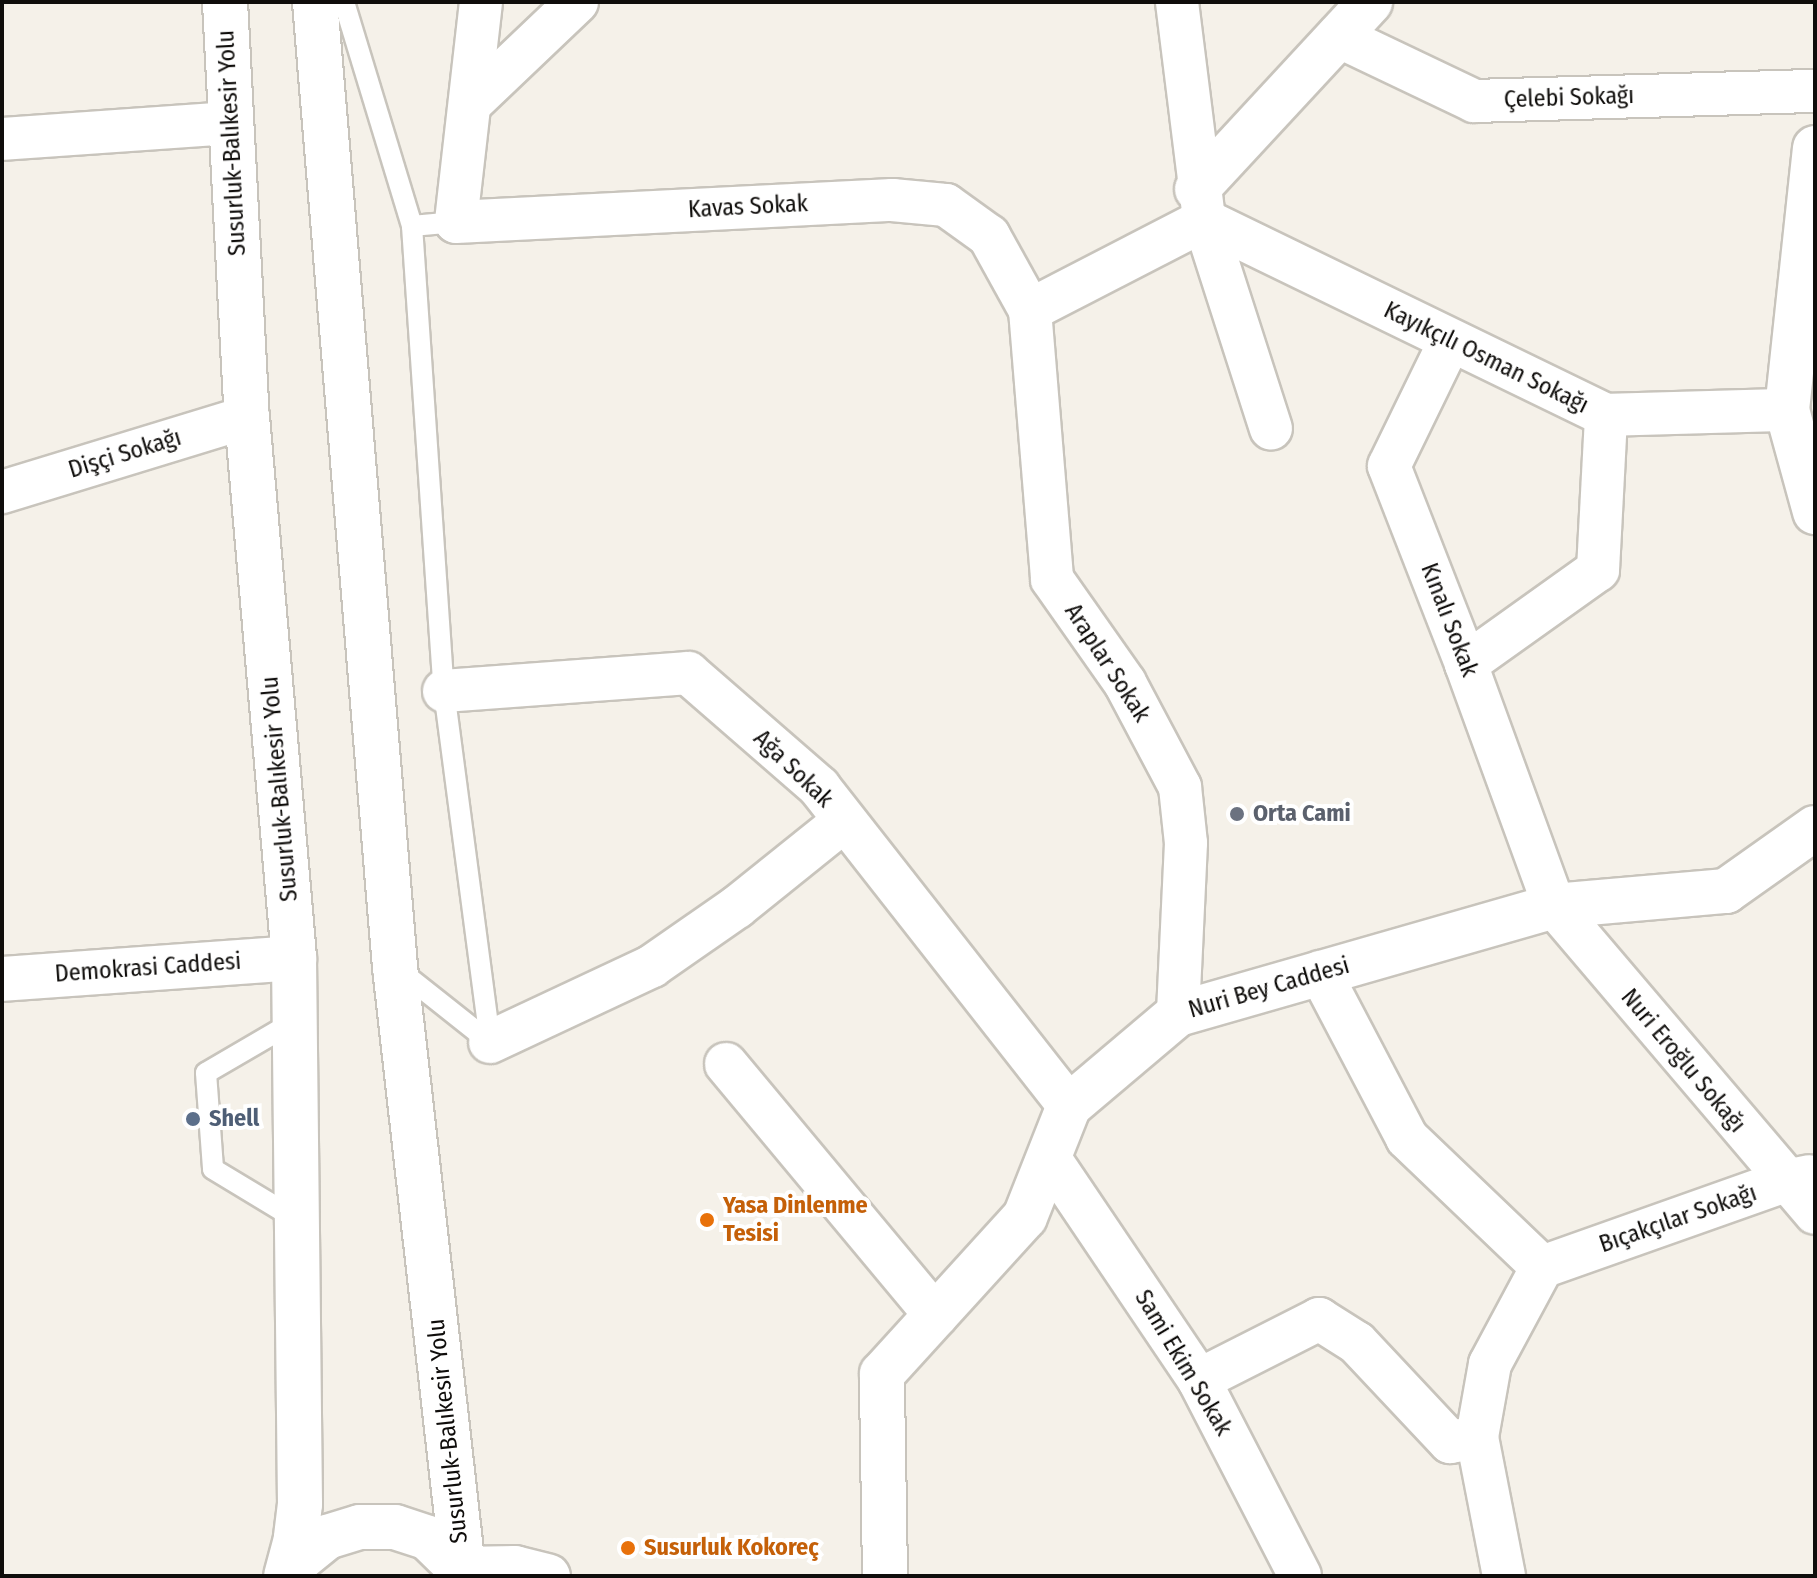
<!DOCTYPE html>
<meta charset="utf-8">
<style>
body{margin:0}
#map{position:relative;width:1817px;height:1578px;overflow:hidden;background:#f5f1e9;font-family:"Fira Sans Condensed",sans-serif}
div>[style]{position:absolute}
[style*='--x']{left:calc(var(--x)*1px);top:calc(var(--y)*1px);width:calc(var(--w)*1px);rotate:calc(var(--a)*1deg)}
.roads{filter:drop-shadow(2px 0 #c8c4bc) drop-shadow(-2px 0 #c8c4bc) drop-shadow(0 2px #c8c4bc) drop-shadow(0 -2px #c8c4bc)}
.lane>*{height:20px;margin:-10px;padding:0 10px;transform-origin:10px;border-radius:10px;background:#fff}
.street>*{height:42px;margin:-21px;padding:0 21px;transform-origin:21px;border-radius:21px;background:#fff}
.secondary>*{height:44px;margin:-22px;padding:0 22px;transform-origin:22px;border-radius:22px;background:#fff}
.highway>*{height:44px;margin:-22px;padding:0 22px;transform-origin:22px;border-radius:22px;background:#fff}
.dots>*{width:22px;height:22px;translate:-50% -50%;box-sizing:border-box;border:4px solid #fff;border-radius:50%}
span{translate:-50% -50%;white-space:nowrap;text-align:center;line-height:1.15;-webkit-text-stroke:8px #fff;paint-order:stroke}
.street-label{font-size:24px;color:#0f0d0b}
.worship-label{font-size:24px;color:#5b616d;font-weight:700}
.left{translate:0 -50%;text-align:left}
.service-label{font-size:24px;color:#4e5e75;font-weight:700}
.food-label{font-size:24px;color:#c56008;font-weight:700}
.frame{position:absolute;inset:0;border:4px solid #0f0d0b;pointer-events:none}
</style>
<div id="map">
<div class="roads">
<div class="lane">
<div style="--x:344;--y:2;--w:234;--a:73.1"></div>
<div style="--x:412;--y:226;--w:466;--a:86.1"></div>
<div style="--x:444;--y:691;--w:354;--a:82.5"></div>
<div style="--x:412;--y:226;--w:44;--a:-5.2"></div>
<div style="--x:399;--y:970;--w:116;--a:38.4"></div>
<div style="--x:295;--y:1021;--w:103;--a:149.7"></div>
<div style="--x:206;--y:1073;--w:96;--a:85.8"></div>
<div style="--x:213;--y:1169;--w:97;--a:31.1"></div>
</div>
<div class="street">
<div style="--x:481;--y:2;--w:221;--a:96.5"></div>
<div style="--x:456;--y:222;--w:437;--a:-2.9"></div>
<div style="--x:892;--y:200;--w:54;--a:5.3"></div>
<div style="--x:946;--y:205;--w:53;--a:35.8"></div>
<div style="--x:989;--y:236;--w:85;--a:61"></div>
<div style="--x:1030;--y:310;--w:270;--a:85.3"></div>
<div style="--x:1052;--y:579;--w:127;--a:54.9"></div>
<div style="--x:1125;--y:683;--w:118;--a:62.1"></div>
<div style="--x:1180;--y:787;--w:56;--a:83.9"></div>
<div style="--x:1186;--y:843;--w:171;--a:92.7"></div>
<div style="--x:1177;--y:2;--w:220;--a:82.9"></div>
<div style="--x:1204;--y:220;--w:219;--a:72.2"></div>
<div style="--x:1338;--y:36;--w:151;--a:25.5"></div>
<div style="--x:1474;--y:101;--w:341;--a:-1.7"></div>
<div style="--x:472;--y:102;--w:145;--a:-43.6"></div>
<div style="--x:2;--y:139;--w:229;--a:-4"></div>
<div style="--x:1204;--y:220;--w:447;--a:25.9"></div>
<div style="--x:1606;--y:415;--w:181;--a:-1.6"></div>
<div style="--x:1030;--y:310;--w:196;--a:-27.3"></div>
<div style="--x:1450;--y:341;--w:139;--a:116"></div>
<div style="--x:1389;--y:466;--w:212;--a:68.7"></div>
<div style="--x:1466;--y:664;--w:258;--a:70"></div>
<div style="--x:1554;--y:906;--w:403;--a:49.6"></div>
<div style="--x:2;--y:492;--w:256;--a:-17"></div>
<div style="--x:1466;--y:664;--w:162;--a:-35.5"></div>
<div style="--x:1598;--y:570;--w:155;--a:-87"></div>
<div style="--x:444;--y:691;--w:245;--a:-4.2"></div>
<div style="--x:688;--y:673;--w:174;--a:41"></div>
<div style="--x:819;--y:787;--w:405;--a:51.9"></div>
<div style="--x:1320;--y:972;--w:187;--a:62.3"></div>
<div style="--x:1407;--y:1138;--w:187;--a:43.7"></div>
<div style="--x:1542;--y:1267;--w:110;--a:118.2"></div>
<div style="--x:1490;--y:1364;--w:74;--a:100.1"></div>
<div style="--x:1477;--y:1437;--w:142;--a:79"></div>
<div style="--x:490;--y:1042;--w:179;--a:-25.1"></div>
<div style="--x:652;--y:966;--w:103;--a:-34.8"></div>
<div style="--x:737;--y:907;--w:137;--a:-38.8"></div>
<div style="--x:726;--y:1064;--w:328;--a:50.2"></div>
<div style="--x:1050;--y:1159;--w:267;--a:56"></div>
<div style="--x:1199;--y:1380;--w:220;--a:62.7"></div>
<div style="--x:1542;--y:1267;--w:258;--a:-19.5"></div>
<div style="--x:1785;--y:1181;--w:25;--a:-11"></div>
<div style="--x:1199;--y:1380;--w:135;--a:-26.9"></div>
<div style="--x:1319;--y:1319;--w:45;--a:32.3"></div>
<div style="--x:1357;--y:1343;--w:136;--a:46.8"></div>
<div style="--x:1450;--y:1442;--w:27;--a:-10"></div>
</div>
<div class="secondary">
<div style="--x:1815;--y:148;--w:263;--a:96.1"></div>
<div style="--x:1787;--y:410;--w:106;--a:74.6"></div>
<div style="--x:1197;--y:189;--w:255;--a:-47.2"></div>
<div style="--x:2;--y:979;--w:293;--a:-4.1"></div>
<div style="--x:463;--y:1569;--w:52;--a:-1.1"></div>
<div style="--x:515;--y:1568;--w:34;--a:14"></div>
<div style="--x:885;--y:1576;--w:202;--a:-90.9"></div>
<div style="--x:882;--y:1374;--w:212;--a:-47.7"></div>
<div style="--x:1025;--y:1217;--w:119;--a:-68.4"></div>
<div style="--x:1069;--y:1106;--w:143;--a:-40.2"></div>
<div style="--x:1178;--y:1014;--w:391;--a:-16"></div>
<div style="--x:1554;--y:906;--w:173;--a:-5"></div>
<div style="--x:1726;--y:891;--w:109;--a:-35.3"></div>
</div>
<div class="highway">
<div style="--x:225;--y:2;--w:416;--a:87"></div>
<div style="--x:247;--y:417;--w:543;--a:85.03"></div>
<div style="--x:294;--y:958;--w:546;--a:89.37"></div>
<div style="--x:300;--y:1504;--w:35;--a:97"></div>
<div style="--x:296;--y:1539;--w:38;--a:105"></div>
<div style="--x:315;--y:2;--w:968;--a:85.26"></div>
<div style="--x:395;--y:967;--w:606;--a:83.56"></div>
<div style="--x:287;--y:1576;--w:21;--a:-53"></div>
<div style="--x:300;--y:1559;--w:35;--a:-39"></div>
<div style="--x:327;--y:1537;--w:34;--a:-17"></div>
<div style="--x:360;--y:1527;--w:35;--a:0"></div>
<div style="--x:395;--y:1527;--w:35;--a:18"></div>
<div style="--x:428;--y:1538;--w:54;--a:44.3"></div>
</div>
</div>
<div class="dots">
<div style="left:1237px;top:814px;background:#6b7280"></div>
<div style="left:193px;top:1119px;background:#5c6f8a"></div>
<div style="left:707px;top:1220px;background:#e8710a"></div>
<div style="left:628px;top:1548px;background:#e8710a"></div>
</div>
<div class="street-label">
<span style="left:1569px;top:98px;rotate:-2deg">Çelebi Sokağı</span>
<span style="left:232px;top:143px;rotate:-93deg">Susurluk-Balıkesir Yolu</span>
<span style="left:748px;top:207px;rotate:-3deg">Kavas Sokak</span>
<span style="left:1486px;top:358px;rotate:26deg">Kayıkçılı Osman Sokağı</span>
<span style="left:125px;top:454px;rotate:-17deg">Dişçi Sokağı</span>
<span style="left:1449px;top:620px;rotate:69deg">Kınalı Sokak</span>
<span style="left:1107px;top:663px;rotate:57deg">Araplar Sokak</span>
<span style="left:793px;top:769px;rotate:44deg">Ağa Sokak</span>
<span style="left:280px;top:789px;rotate:-95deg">Susurluk-Balıkesir Yolu</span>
<span style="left:148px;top:968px;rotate:-4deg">Demokrasi Caddesi</span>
<span style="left:1269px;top:988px;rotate:-16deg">Nuri Bey Caddesi</span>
<span style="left:1683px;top:1061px;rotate:50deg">Nuri Eroğlu Sokağı</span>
<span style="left:1678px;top:1219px;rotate:-19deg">Bıçakçılar Sokağı</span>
<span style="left:1183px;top:1363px;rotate:59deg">Sami Ekim Sokak</span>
<span style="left:448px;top:1431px;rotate:-96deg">Susurluk-Balıkesir Yolu</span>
</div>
<div class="worship-label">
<span class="left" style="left:1253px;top:814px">Orta Cami</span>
</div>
<div class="service-label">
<span class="left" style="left:209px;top:1119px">Shell</span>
</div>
<div class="food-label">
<span class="left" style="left:723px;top:1220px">Yasa Dinlenme<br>Tesisi</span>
<span class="left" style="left:644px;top:1548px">Susurluk Kokoreç</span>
</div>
<div class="frame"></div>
</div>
